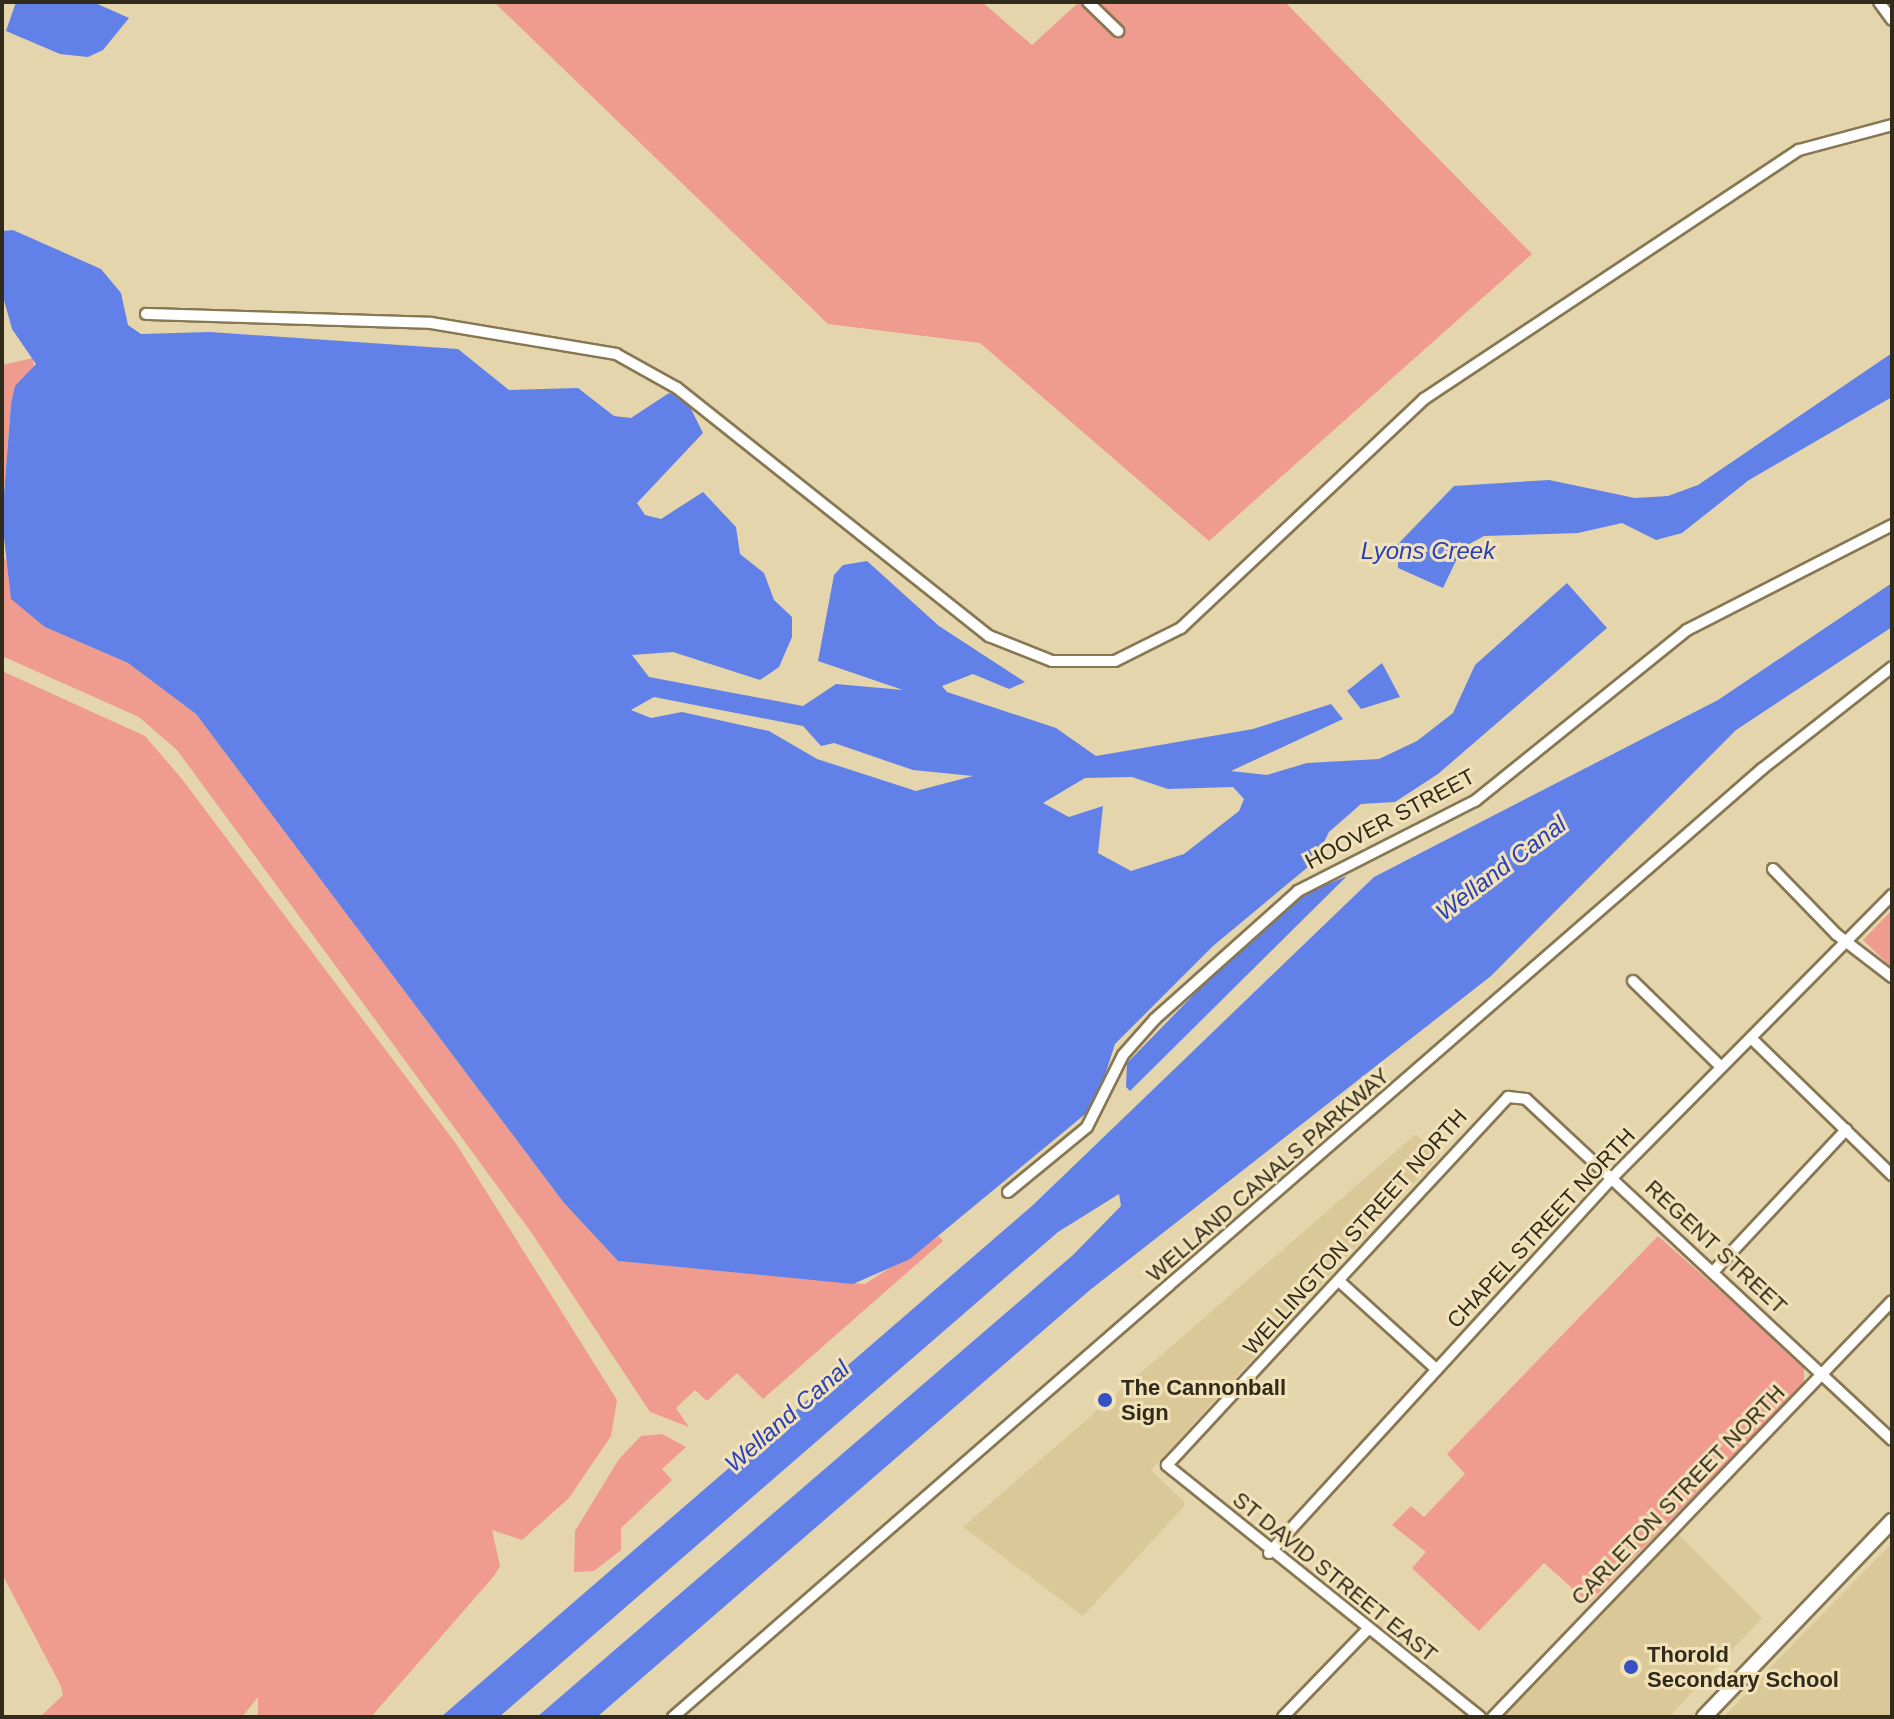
<!DOCTYPE html>
<style>
body{margin:0}
#map{position:relative;width:1894px;height:1719px;overflow:hidden;background:#e5d5ac;font-family:Helvetica,sans-serif}
div>[style]{position:absolute}
[style*='--x']{left:calc(var(--x)*1px);top:calc(var(--y)*1px);width:calc(var(--w)*1px);rotate:calc(var(--a)*1deg)}
.built>*{inset:0;background:#dbc898}
.green>*{inset:0;background:#f09b8f}
.water>*{inset:0;background:#6181e9}
.roads{filter:drop-shadow(2px 0 #877752) drop-shadow(-2px 0 #877752) drop-shadow(0 2px #877752) drop-shadow(0 -2px #877752)}
.minor>*{height:10px;margin:-5px;padding:0 5px;transform-origin:5px;border-radius:5px;background:#fff}
.major>*{height:14px;margin:-7px;padding:0 7px;transform-origin:7px;border-radius:7px;background:#fff}
.dots>*{width:22px;height:22px;translate:-50% -50%;box-sizing:border-box;border:4px solid #f2e2b9;border-radius:50%}
span{translate:-50% -50%;white-space:nowrap;text-align:center;line-height:1.15;-webkit-text-stroke:6px #f2e2b9;paint-order:stroke}
.street-label{font-size:22px;color:#312b1b}
.poi-label{font-size:22px;color:#312b1b;font-weight:700}
.left{translate:0 -50%;text-align:left}
.water-label{font-size:24px;color:#2940b8;font-style:italic}
.frame{position:absolute;inset:0;border:4px solid #312b1b;pointer-events:none}
</style>
<div id="map">
<div class="built">
<div style="clip-path:polygon(1416px 1134px,1439px 1156px,1151px 1470px,1186px 1504px,1083px 1616px,963px 1527px)"></div>
<div style="clip-path:polygon(1676px 1532px,1762px 1618px,1669px 1717px,1500px 1717px)"></div>
<div style="clip-path:polygon(1892px 1543px,1892px 1717px,1724px 1717px,1794px 1643px)"></div>
</div>
<div class="green">
<div style="clip-path:polygon(494px 2px,982px 2px,1032px 45px,1079px 2px,1285px 2px,1532px 254px,1209px 541px,980px 343px,828px 324px)"></div>
<div style="clip-path:polygon(33px 358px,34px 370px,15px 386px,11px 404px,2px 517px,2px 365px)"></div>
<div style="clip-path:polygon(2px 520px,4px 557px,45px 627px,128px 663px,196px 714px,564px 1203px,618px 1261px,865px 1284px,939px 1236px,943px 1241px,763px 1399px,737px 1373px,707px 1401px,695px 1390px,676px 1408px,689px 1427px,650px 1412px,531px 1232px,177px 750px,139px 717px,2px 656px)"></div>
<div style="clip-path:polygon(2px 671px,145px 736px,182px 779px,457px 1145px,617px 1400px,611px 1436px,569px 1498px,522px 1540px,492px 1530px,500px 1566px,494px 1576px,371px 1717px,258px 1717px,258px 1697px,242px 1717px,40px 1717px,63px 1695px,60px 1684px,2px 1574px)"></div>
<div style="clip-path:polygon(1892px 910px,1892px 968px,1863px 940px)"></div>
<div style="clip-path:polygon(1658px 1236px,1804px 1365px,1804px 1384px,1589px 1603px,1544px 1563px,1479px 1631px,1412px 1568px,1426px 1552px,1392px 1525px,1411px 1506px,1424px 1517px,1465px 1474px,1447px 1454px)"></div>
<div style="clip-path:polygon(662px 1434px,686px 1447px,662px 1469px,672px 1480px,621px 1528px,621px 1550px,594px 1571px,574px 1572px,575px 1531px,619px 1459px,641px 1436px)"></div>
</div>
<div class="water">
<div style="clip-path:polygon(16px 2px,93px 2px,129px 18px,103px 50px,88px 57px,60px 54px,6px 31px)"></div>
<div style="clip-path:polygon(evenodd,13px 230px,101px 269px,121px 293px,128px 325px,141px 334px,210px 332px,458px 349px,509px 390px,578px 388px,614px 416px,631px 418px,669px 393px,686px 399px,703px 433px,637px 503px,645px 515px,661px 519px,703px 492px,736px 527px,740px 554px,764px 573px,774px 600px,792px 617px,792px 637px,779px 667px,760px 680px,673px 652px,632px 655px,649px 677px,803px 706px,836px 684px,903px 690px,818px 661px,834px 575px,843px 565px,867px 561px,939px 626px,1025px 682px,1009px 689px,973px 674px,942px 686px,947px 692px,1056px 728px,1096px 756px,1253px 729px,1331px 704px,1343px 719px,1231px 771px,1267px 775px,1307px 763px,1379px 759px,1417px 741px,1453px 713px,1475px 665px,1567px 583px,1607px 628px,1438px 774px,1395px 802px,1361px 804px,1329px 832px,1314px 862px,1213px 946px,1115px 1044px,1095px 1106px,910px 1259px,853px 1284px,618px 1261px,564px 1203px,196px 714px,128px 663px,45px 627px,11px 599px,2px 520px,11px 404px,15px 386px,36px 364px,12px 329px,2px 293px,2px 231px,13px 230px,654px 697px,803px 726px,821px 746px,834px 743px,913px 770px,973px 776px,916px 791px,817px 759px,769px 731px,682px 712px,651px 718px,631px 710px,654px 697px,13px 230px,1132px 777px,1168px 789px,1233px 787px,1244px 799px,1239px 811px,1184px 854px,1131px 871px,1098px 853px,1103px 806px,1069px 817px,1043px 803px,1085px 778px,1132px 777px)"></div>
<div style="clip-path:polygon(1892px 353px,1892px 397px,1749px 480px,1682px 533px,1656px 540px,1622px 523px,1578px 533px,1484px 536px,1462px 548px,1443px 588px,1398px 568px,1398px 544px,1454px 486px,1549px 480px,1635px 498px,1668px 496px,1698px 485px)"></div>
<div style="clip-path:polygon(1892px 583px,1892px 627px,1736px 730px,1491px 976px,1090px 1290px,597px 1717px,537px 1717px,1073px 1255px,1121px 1206px,1119px 1194px,1058px 1232px,499px 1717px,441px 1717px,1033px 1205px,1374px 877px,1718px 700px)"></div>
<div style="clip-path:polygon(1382px 663px,1400px 697px,1361px 709px,1347px 691px)"></div>
<div style="clip-path:polygon(1347px 876px,1130px 1091px,1126px 1087px,1127px 1063px,1210px 978px,1307px 893px)"></div>
</div>
<div class="roads">
<div class="minor">
<div style="--x:1088;--y:2;--w:42;--a:44"></div>
<div style="--x:1879;--y:2;--w:22;--a:54"></div>
<div style="--x:146;--y:314;--w:285;--a:1.8"></div>
<div style="--x:431;--y:323;--w:188;--a:9.5"></div>
<div style="--x:616;--y:354;--w:70;--a:29.1"></div>
<div style="--x:677;--y:388;--w:399;--a:38.5"></div>
<div style="--x:989;--y:636;--w:68;--a:21.6"></div>
<div style="--x:1052;--y:661;--w:63;--a:0"></div>
<div style="--x:1115;--y:661;--w:74;--a:-26.6"></div>
<div style="--x:1181;--y:628;--w:334;--a:-43.3"></div>
<div style="--x:1424;--y:399;--w:450;--a:-33.6"></div>
<div style="--x:1799;--y:150;--w:96;--a:-15"></div>
<div style="--x:1773;--y:869;--w:91;--a:45.9"></div>
<div style="--x:1836;--y:934;--w:71;--a:37.5"></div>
<div style="--x:1633;--y:981;--w:123;--a:44.3"></div>
<div style="--x:1751;--y:1038;--w:197;--a:44.2"></div>
<div style="--x:1008;--y:1192;--w:102;--a:-39.4"></div>
<div style="--x:1087;--y:1127;--w:80;--a:-63.4"></div>
<div style="--x:1123;--y:1055;--w:48;--a:-48.4"></div>
<div style="--x:1155;--y:1019;--w:192;--a:-41.8"></div>
<div style="--x:1298;--y:891;--w:199;--a:-27"></div>
<div style="--x:1475;--y:801;--w:272;--a:-38.9"></div>
<div style="--x:1687;--y:630;--w:230;--a:-27.1"></div>
<div style="--x:1713;--y:1272;--w:195;--a:-46.9"></div>
<div style="--x:1339;--y:1281;--w:132;--a:42.2"></div>
<div style="--x:1269;--y:1553;--w:510;--a:-47.54"></div>
<div style="--x:1613;--y:1177;--w:397;--a:-45.3"></div>
<div style="--x:673;--y:1717;--w:1444;--a:-41.04"></div>
<div style="--x:1762;--y:769;--w:165;--a:-38.1"></div>
<div style="--x:1283;--y:1717;--w:120;--a:-46"></div>
<div style="--x:1480;--y:1717;--w:402;--a:-141.2"></div>
<div style="--x:1167;--y:1465;--w:502;--a:-47.18"></div>
<div style="--x:1508;--y:1097;--w:18;--a:6"></div>
<div style="--x:1526;--y:1099;--w:500;--a:42.97"></div>
<div style="--x:1493;--y:1717;--w:576;--a:-46.19"></div>
</div>
<div class="major">
<div style="--x:1704;--y:1717;--w:272;--a:-46.2"></div>
</div>
</div>
<div class="dots">
<div style="left:1105px;top:1400px;background:#3751c3"></div>
<div style="left:1631px;top:1667px;background:#3751c3"></div>
</div>
<div class="street-label">
<span style="left:1390px;top:819px;rotate:-28deg">HOOVER STREET</span>
<span style="left:1268px;top:1175px;rotate:-41deg">WELLAND CANALS PARKWAY</span>
<span style="left:1541px;top:1228px;rotate:-47deg">CHAPEL STREET NORTH</span>
<span style="left:1355px;top:1232px;rotate:-48deg">WELLINGTON STREET NORTH</span>
<span style="left:1716px;top:1247px;rotate:43deg">REGENT STREET</span>
<span style="left:1678px;top:1495px;rotate:-46deg">CARLETON STREET NORTH</span>
<span style="left:1335px;top:1577px;rotate:39deg">ST DAVID STREET EAST</span>
</div>
<div class="poi-label">
<span class="left" style="left:1121px;top:1400px">The Cannonball<br>Sign</span>
<span class="left" style="left:1647px;top:1667px">Thorold<br>Secondary School</span>
</div>
<div class="water-label">
<span style="left:1428px;top:551px">Lyons Creek</span>
<span style="left:1501px;top:868px;rotate:-37deg">Welland Canal</span>
<span style="left:787px;top:1416px;rotate:-41deg">Welland Canal</span>
</div>
<div class="frame"></div>
</div>
